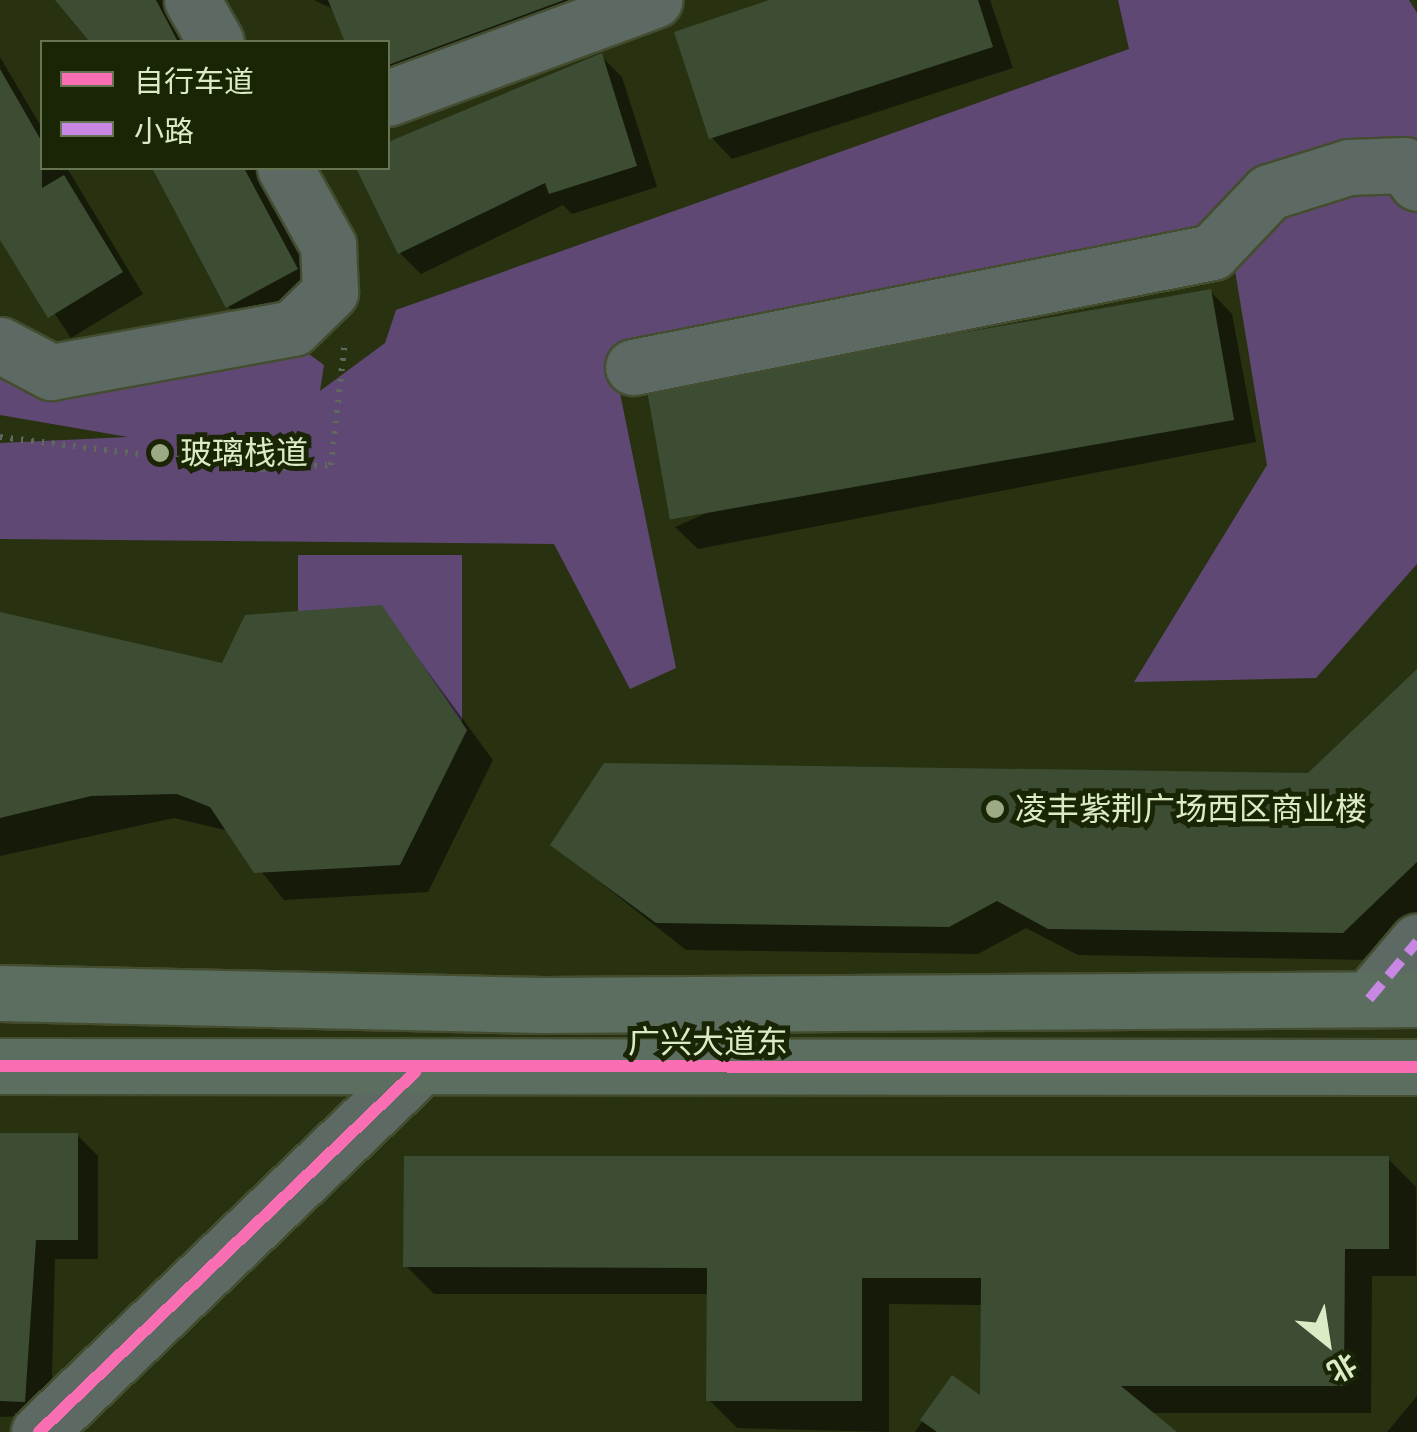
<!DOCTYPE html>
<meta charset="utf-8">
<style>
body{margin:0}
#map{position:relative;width:1417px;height:1432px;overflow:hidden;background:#283211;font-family:"Space Grotesk","Noto Sans SC",sans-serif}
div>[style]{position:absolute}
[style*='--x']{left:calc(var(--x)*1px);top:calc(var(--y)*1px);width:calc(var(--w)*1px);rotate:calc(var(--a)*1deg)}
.green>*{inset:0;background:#604874;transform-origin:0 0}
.shadow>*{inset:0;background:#0007}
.building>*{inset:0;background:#3c4d34;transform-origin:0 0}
.path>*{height:6px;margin-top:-3px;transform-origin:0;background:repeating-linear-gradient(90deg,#5f695e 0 2.5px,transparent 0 10.5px)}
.roads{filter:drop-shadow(2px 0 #444d30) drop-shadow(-2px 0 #444d30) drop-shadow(0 2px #444d30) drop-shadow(0 -2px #444d30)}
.minor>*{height:55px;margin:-27.5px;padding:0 27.5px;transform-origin:27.5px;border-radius:27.5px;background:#5d6a63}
.highway>*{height:55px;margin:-27.5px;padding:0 27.5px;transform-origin:27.5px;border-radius:27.5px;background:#5b6e5f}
.quiet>*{height:10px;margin-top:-5px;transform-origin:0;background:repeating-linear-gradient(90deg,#c787e3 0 20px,transparent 0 30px)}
.cycleway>*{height:12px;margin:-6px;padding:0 6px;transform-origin:6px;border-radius:6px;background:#f96db3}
.dots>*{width:28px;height:28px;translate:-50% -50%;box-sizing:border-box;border:5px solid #192505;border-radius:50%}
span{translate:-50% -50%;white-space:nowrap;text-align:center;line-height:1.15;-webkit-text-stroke:10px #192505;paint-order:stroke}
.poi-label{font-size:32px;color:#daebc5}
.left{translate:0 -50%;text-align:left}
.street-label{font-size:32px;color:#daebc5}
.legend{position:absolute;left:40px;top:40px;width:350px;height:130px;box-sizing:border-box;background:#192505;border:2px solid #667452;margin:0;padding:12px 18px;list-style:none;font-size:30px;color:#daebc5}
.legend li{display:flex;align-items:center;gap:20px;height:50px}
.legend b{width:50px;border:2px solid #667452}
.north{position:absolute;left:1277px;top:1292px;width:100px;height:100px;-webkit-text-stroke:8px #192505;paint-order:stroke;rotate:150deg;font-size:28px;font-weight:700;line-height:40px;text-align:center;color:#daebc5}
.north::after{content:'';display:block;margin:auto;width:35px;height:45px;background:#daebc5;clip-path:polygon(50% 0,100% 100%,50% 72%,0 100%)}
</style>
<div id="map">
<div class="green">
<div style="clip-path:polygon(1118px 0,1409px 0,1417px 13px,1417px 564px,1316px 678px,1134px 682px,1267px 465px,1229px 234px,611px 349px,676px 668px,630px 689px,554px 544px,0 539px,0 443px,128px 437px,0 415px,0 369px,305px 351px,324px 365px,320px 391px,385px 343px,396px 310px,1129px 49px)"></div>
<div style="left:298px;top:555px;width:164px;height:176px"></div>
</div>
<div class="shadow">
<div style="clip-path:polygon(58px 0,167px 0,191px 42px,93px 42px)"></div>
<div style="clip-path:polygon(314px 0,642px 0,388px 100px,388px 42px,347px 42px,335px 10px)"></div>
<div style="clip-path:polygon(783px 0,990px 0,1013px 68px,732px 159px,711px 137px)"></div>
<div style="clip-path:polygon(601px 56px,622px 77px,657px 187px,572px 214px,563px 205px,421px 274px,400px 253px,359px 168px,388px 168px,388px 146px)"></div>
<div style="clip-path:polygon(0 57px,42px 128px,42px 168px,67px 168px,143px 294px,71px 338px,0 233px)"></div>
<div style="clip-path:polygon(153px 168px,255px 168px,317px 291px,249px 327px,228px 306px)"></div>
<div style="clip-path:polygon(1210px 291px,1232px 314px,1256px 442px,698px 549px,675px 527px)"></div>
<div style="clip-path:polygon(381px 608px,493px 760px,428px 892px,284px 900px,229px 831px,174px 818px,0 856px,0 618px,223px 666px)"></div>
<div style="clip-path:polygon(1417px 672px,1417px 916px,1371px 960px,1078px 955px,1026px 928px,978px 954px,686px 950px,553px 845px,1309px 776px)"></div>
<div style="clip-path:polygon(77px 1135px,98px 1156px,98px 1259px,55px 1259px,51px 1415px,0 1417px,0 1136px)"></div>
<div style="clip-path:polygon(1388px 1159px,1416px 1187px,1416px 1276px,1372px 1276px,1371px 1413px,1150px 1413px,1171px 1432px,915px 1432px,952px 1379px,982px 1400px,983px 1305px,889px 1304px,889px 1432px,737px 1428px,709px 1400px,709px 1294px,434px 1294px,406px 1266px)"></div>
<div style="clip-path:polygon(1417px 1396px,1417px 1432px,1387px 1432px)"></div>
</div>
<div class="building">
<div style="clip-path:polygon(55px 0,156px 0,178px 42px,90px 42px)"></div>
<div style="clip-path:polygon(328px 0,564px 0,388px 65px,388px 42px,345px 42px)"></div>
<div style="clip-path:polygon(769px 0,978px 0,993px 47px,709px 139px,674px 32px)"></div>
<div style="clip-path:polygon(602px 53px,637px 166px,549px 194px,545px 183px,398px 254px,356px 168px,388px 168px,388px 142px)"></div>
<div style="clip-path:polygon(0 69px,42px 142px,42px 188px,64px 175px,123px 272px,48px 318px,0 240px)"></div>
<div style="clip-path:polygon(152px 168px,244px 168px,298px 269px,226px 308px)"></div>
<div style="left:1211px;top:289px;width:133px;height:573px;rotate:80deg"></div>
<div style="clip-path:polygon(382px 605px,467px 730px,400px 865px,254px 873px,210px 807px,177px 794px,91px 796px,0 818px,0 612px,222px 663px,245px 615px)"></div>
<div style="clip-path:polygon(1417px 669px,1417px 862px,1343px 933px,1048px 929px,997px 901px,949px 927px,656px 923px,550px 845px,604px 763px,1308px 773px)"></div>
<div style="clip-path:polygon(0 1133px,78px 1133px,78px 1240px,36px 1240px,25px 1402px,0 1401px)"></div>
<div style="clip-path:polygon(404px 1156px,1389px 1156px,1389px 1249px,1345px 1249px,1344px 1386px,1121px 1386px,1177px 1432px,937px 1432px,920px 1420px,952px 1375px,980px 1395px,981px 1278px,862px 1278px,862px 1401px,706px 1401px,707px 1268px,403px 1267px)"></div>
</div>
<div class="path">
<div style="--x:0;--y:437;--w:264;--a:7"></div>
<div style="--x:262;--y:469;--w:69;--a:-3.3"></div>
<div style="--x:331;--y:465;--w:125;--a:-83.6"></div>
</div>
<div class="roads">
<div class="minor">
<div style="--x:192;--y:0;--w:48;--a:60.3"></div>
<div style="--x:388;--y:98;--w:284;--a:-20.2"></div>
<div style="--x:0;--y:345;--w:58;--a:27.9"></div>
<div style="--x:51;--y:372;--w:246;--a:-10.3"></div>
<div style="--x:293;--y:328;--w:52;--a:-44.2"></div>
<div style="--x:330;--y:292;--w:47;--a:-92.4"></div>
<div style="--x:328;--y:245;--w:88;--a:-119.2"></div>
<div style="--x:633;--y:367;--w:590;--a:-11.23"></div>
<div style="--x:1212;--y:252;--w:83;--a:-46.5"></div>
<div style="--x:1269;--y:192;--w:84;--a:-17.4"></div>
<div style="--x:1349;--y:167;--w:55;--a:-2.1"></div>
<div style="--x:1404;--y:165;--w:22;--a:54"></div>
<div style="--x:1369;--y:999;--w:75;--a:-49.9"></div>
<div style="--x:39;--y:1432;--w:521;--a:-43.75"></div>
</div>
<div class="highway">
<div style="--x:0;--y:993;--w:543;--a:1.27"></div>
<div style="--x:543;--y:1005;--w:874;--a:-0.39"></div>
<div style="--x:0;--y:1066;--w:1417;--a:0.04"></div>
</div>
</div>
<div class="quiet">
<div style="--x:1369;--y:999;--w:75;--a:-49.9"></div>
</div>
<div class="cycleway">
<div style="--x:0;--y:1066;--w:1417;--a:0.04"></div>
<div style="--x:39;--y:1432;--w:521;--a:-43.75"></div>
</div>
<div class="dots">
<div style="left:160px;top:453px;background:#9caa86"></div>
<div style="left:995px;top:809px;background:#9caa86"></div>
</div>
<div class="poi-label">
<span class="left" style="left:180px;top:453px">玻璃栈道</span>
<span class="left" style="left:1015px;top:809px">凌丰紫荆广场西区商业楼</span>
</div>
<div class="street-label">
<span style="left:708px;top:1042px">广兴大道东</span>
</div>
<ul class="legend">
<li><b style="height:12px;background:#f96db3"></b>自行车道</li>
<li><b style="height:12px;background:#c787e3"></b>小路</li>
</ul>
<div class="north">北</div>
</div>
